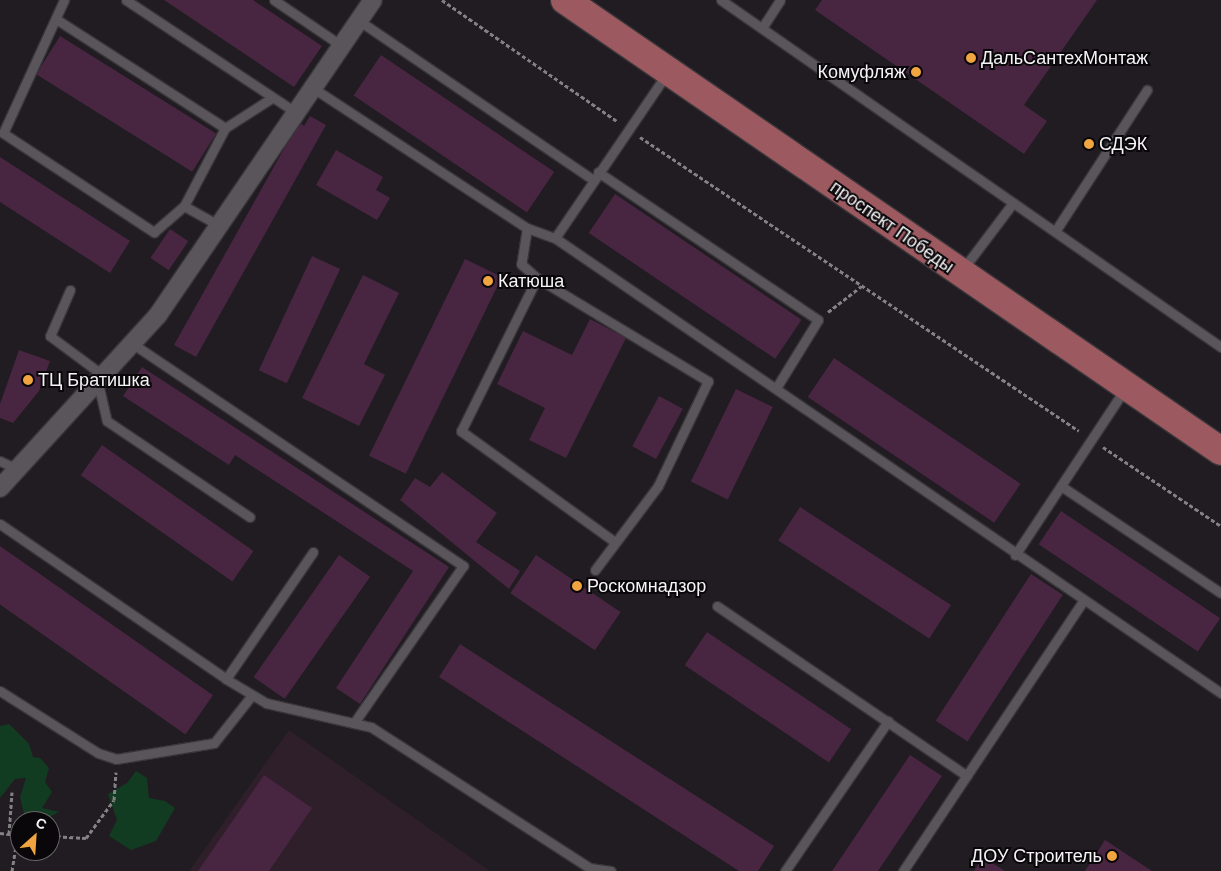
<!DOCTYPE html>
<meta charset="utf-8">
<style>
body{margin:0}
#map{position:relative;width:1221px;height:871px;overflow:hidden;background:#201c21;font-family:Helvetica,sans-serif}
div>[style]{position:absolute}
[style*='--x']{left:calc(var(--x)*1px);top:calc(var(--y)*1px);width:calc(var(--w)*1px);rotate:calc(var(--a)*1deg)}
.industrial>*{inset:0;background:#2e1f2b}
.green>*{inset:0;background:#123c21}
.building>*{inset:0;background:#482541;transform-origin:0 0}
.path>*{height:3px;margin-top:-1.5px;transform-origin:0;background:repeating-linear-gradient(90deg,#848185 0 4px,transparent 0 6.5px)}
.roads{filter:drop-shadow(1px 0 #39363a) drop-shadow(-1px 0 #39363a) drop-shadow(0 1px #39363a) drop-shadow(0 -1px #39363a)}
.service>*{height:9px;margin:-4.5px;padding:0 4.5px;transform-origin:4.5px;border-radius:4.5px;background:#59555b}
.minor>*{height:18px;margin:-9px;padding:0 9px;transform-origin:9px;border-radius:9px;background:#59555b}
.primary>*{height:28px;margin:-14px;padding:0 14px;transform-origin:14px;border-radius:14px;background:#9c595f}
.dots>*{width:14px;height:14px;translate:-50% -50%;box-sizing:border-box;border:2px solid #090709;border-radius:50%}
span{translate:-50% -50%;white-space:nowrap;text-align:center;line-height:1.15;-webkit-text-stroke:4px #090709;paint-order:stroke}
.poi-label{font-size:18px;color:#f5f3f6}
.left{translate:0 -50%;text-align:left}
.right{translate:-100% -50%;text-align:right}
.street-label{font-size:18px;color:#f5f3f6}
.north{position:absolute;left:10px;top:811px;width:50px;height:50px;box-sizing:border-box;background:#090709;border:1px solid #676568;border-radius:50%;rotate:26deg;font-size:14px;font-weight:700;line-height:20px;text-align:center;color:#f5f3f6}
.north::after{content:'';display:block;margin:auto;width:18px;height:22px;background:#f1a540;clip-path:polygon(50% 0,100% 100%,50% 72%,0 100%)}
</style>
<div id="map">
<div class="industrial">
<div style="clip-path:polygon(289px 730px,490px 871px,189px 871px)"></div>
</div>
<div class="green">
<div style="clip-path:polygon(9px 724px,29px 744px,33px 757px,40px 758px,49px 768px,45px 782px,52px 792px,42px 808px,59px 812px,41px 821px,25px 818px,20px 797px,26px 778px,15px 779px,0 798px,0 726px)"></div>
<div style="clip-path:polygon(136px 771px,147px 778px,149px 798px,165px 801px,175px 808px,156px 841px,131px 850px,109px 836px,117px 820px,108px 794px,127px 783px)"></div>
</div>
<div class="building">
<div style="clip-path:polygon(164px 0,253px 0,322px 46px,294px 87px)"></div>
<div style="clip-path:polygon(822px 0,1097px 0,1024px 105px,1047px 121px,1024px 154px,815px 10px)"></div>
<div style="left:60px;top:36px;width:184px;height:45px;rotate:32deg"></div>
<div style="left:381px;top:55px;width:209px;height:49px;rotate:34deg"></div>
<div style="clip-path:polygon(310px 116px,326px 125px,196px 357px,174px 345px,299px 122px,304px 126px)"></div>
<div style="clip-path:polygon(336px 150px,383px 177px,376px 190px,390px 198px,377px 220px,316px 185px)"></div>
<div style="clip-path:polygon(0 157px,130px 241px,110px 273px,0 202px)"></div>
<div style="left:615px;top:194px;width:225px;height:47px;rotate:34deg"></div>
<div style="left:170px;top:229px;width:22px;height:35px;rotate:34deg"></div>
<div style="left:312px;top:256px;width:31px;height:126px;rotate:25deg"></div>
<div style="left:465px;top:259px;width:41px;height:219px;rotate:26deg"></div>
<div style="clip-path:polygon(363px 275px,399px 293px,364px 364px,385px 375px,359px 426px,302px 398px)"></div>
<div style="clip-path:polygon(590px 319px,626px 338px,566px 458px,529px 440px,545px 408px,497px 384px,523px 331px,572px 355px)"></div>
<div style="clip-path:polygon(19px 350px,50px 361px,39px 391px,13px 423px,0 418px,0 404px)"></div>
<div style="left:834px;top:358px;width:225px;height:47px;rotate:34deg"></div>
<div style="clip-path:polygon(142px 367px,449px 567px,360px 704px,336px 688px,413px 571px,235px 455px,229px 465px,123px 396px)"></div>
<div style="left:736px;top:389px;width:41px;height:103px;rotate:26deg"></div>
<div style="left:659px;top:396px;width:27px;height:57px;rotate:28deg"></div>
<div style="left:102px;top:445px;width:185px;height:37px;rotate:35deg"></div>
<div style="clip-path:polygon(442px 472px,497px 513px,476px 542px,520px 571px,509px 589px,400px 500px,415px 478px,430px 487px)"></div>
<div style="left:800px;top:507px;width:180px;height:40px;rotate:33deg"></div>
<div style="left:1061px;top:511px;width:192px;height:40px;rotate:34deg"></div>
<div style="left:0;top:546px;width:260px;height:48px;rotate:35deg"></div>
<div style="left:339px;top:555px;width:38px;height:149px;rotate:35deg"></div>
<div style="left:536px;top:555px;width:102px;height:46px;rotate:34deg"></div>
<div style="left:1031px;top:574px;width:38px;height:175px;rotate:33deg"></div>
<div style="left:707px;top:632px;width:174px;height:40px;rotate:34deg"></div>
<div style="clip-path:polygon(460px 644px,774px 846px,758px 871px,739px 871px,439px 677px)"></div>
<div style="clip-path:polygon(910px 755px,942px 776px,878px 871px,832px 871px)"></div>
<div style="clip-path:polygon(264px 775px,312px 808px,269px 871px,198px 871px)"></div>
<div style="clip-path:polygon(1105px 840px,1152px 871px,1085px 871px)"></div>
<div style="clip-path:polygon(983px 857px,1005px 871px,974px 871px)"></div>
</div>
<div class="path">
<div style="--x:442;--y:0;--w:214;--a:34.7"></div>
<div style="--x:640;--y:137;--w:528;--a:33.81"></div>
<div style="--x:828;--y:312;--w:44;--a:-37.6"></div>
<div style="--x:1103;--y:447;--w:142;--a:33.8"></div>
<div style="--x:0;--y:833;--w:19;--a:6"></div>
<div style="--x:9;--y:834;--w:42;--a:-85.9"></div>
<div style="--x:50;--y:836;--w:36;--a:3"></div>
<div style="--x:86;--y:838;--w:47;--a:-53.6"></div>
<div style="--x:114;--y:800;--w:28;--a:-86"></div>
<div style="--x:12;--y:871;--w:36;--a:-81"></div>
</div>
<div class="roads">
<div class="service">
<div style="--x:64;--y:0;--w:146;--a:114.6"></div>
<div style="--x:3;--y:133;--w:181;--a:33.3"></div>
<div style="--x:154;--y:232;--w:40;--a:-41"></div>
<div style="--x:184;--y:206;--w:39;--a:29"></div>
<div style="--x:126;--y:0;--w:203;--a:33.5"></div>
<div style="--x:274;--y:0;--w:82;--a:34.1"></div>
<div style="--x:721;--y:0;--w:609;--a:34.76"></div>
<div style="--x:56;--y:19;--w:201;--a:32.8"></div>
<div style="--x:358;--y:20;--w:284;--a:34.2"></div>
<div style="--x:762;--y:28;--w:33;--a:-57"></div>
<div style="--x:313;--y:88;--w:256;--a:33.2"></div>
<div style="--x:527;--y:228;--w:30;--a:20"></div>
<div style="--x:555;--y:238;--w:807;--a:34.34"></div>
<div style="--x:598;--y:172;--w:265;--a:33.9"></div>
<div style="--x:818;--y:320;--w:80;--a:121.7"></div>
<div style="--x:184;--y:206;--w:88;--a:-62.3"></div>
<div style="--x:225;--y:128;--w:56;--a:-32.6"></div>
<div style="--x:527;--y:228;--w:36;--a:99"></div>
<div style="--x:521;--y:264;--w:21;--a:41"></div>
<div style="--x:537;--y:278;--w:171;--a:116.4"></div>
<div style="--x:461;--y:431;--w:190;--a:35.8"></div>
<div style="--x:1056;--y:230;--w:167;--a:-57"></div>
<div style="--x:555;--y:238;--w:199;--a:-55.8"></div>
<div style="--x:963;--y:269;--w:83;--a:-52.9"></div>
<div style="--x:537;--y:278;--w:200;--a:31.1"></div>
<div style="--x:708;--y:381;--w:116;--a:115.5"></div>
<div style="--x:658;--y:486;--w:105;--a:126.9"></div>
<div style="--x:70;--y:290;--w:50;--a:113.5"></div>
<div style="--x:50;--y:336;--w:67;--a:36.5"></div>
<div style="--x:133;--y:344;--w:398;--a:33.9"></div>
<div style="--x:463;--y:566;--w:191;--a:124.8"></div>
<div style="--x:98;--y:383;--w:39;--a:77"></div>
<div style="--x:107;--y:421;--w:172;--a:33.9"></div>
<div style="--x:0;--y:461;--w:19;--a:25"></div>
<div style="--x:1061;--y:486;--w:192;--a:33.8"></div>
<div style="--x:0;--y:524;--w:274;--a:34.4"></div>
<div style="--x:226;--y:679;--w:154;--a:-55.6"></div>
<div style="--x:1015;--y:555;--w:199;--a:-56.5"></div>
<div style="--x:717;--y:606;--w:302;--a:34.2"></div>
<div style="--x:226;--y:679;--w:47;--a:31"></div>
<div style="--x:266;--y:703;--w:108;--a:12.9"></div>
<div style="--x:371;--y:727;--w:260;--a:32.8"></div>
<div style="--x:590;--y:868;--w:21;--a:8"></div>
<div style="--x:0;--y:691;--w:116;--a:32.3"></div>
<div style="--x:98;--y:753;--w:19;--a:18"></div>
<div style="--x:116;--y:759;--w:99;--a:-9.3"></div>
<div style="--x:214;--y:743;--w:61;--a:-51.6"></div>
<div style="--x:785;--y:871;--w:182;--a:-55.5"></div>
<div style="--x:903;--y:871;--w:324;--a:-56.3"></div>
</div>
<div class="minor">
<div style="--x:0;--y:488;--w:234;--a:-47.6"></div>
<div style="--x:158;--y:315;--w:381;--a:-55.7"></div>
</div>
<div class="primary">
<div style="--x:565;--y:0;--w:796;--a:34.51"></div>
</div>
</div>
<div class="dots">
<div style="left:971px;top:58px;background:#f1a540"></div>
<div style="left:916px;top:72px;background:#f1a540"></div>
<div style="left:1089px;top:144px;background:#f1a540"></div>
<div style="left:488px;top:281px;background:#f1a540"></div>
<div style="left:28px;top:380px;background:#f1a540"></div>
<div style="left:577px;top:586px;background:#f1a540"></div>
<div style="left:1112px;top:856px;background:#f1a540"></div>
</div>
<div class="poi-label">
<span class="left" style="left:981px;top:58px">ДальСантехМонтаж</span>
<span class="right" style="left:906px;top:72px">Комуфляж</span>
<span class="left" style="left:1099px;top:144px">СДЭК</span>
<span class="left" style="left:498px;top:281px">Катюша</span>
<span class="left" style="left:38px;top:380px">ТЦ Братишка</span>
<span class="left" style="left:587px;top:586px">Роскомнадзор</span>
<span class="right" style="left:1102px;top:856px">ДОУ Строитель</span>
</div>
<div class="street-label">
<span style="left:892px;top:227px;rotate:35deg">проспект Победы</span>
</div>
<div class="north">С</div>
</div>
